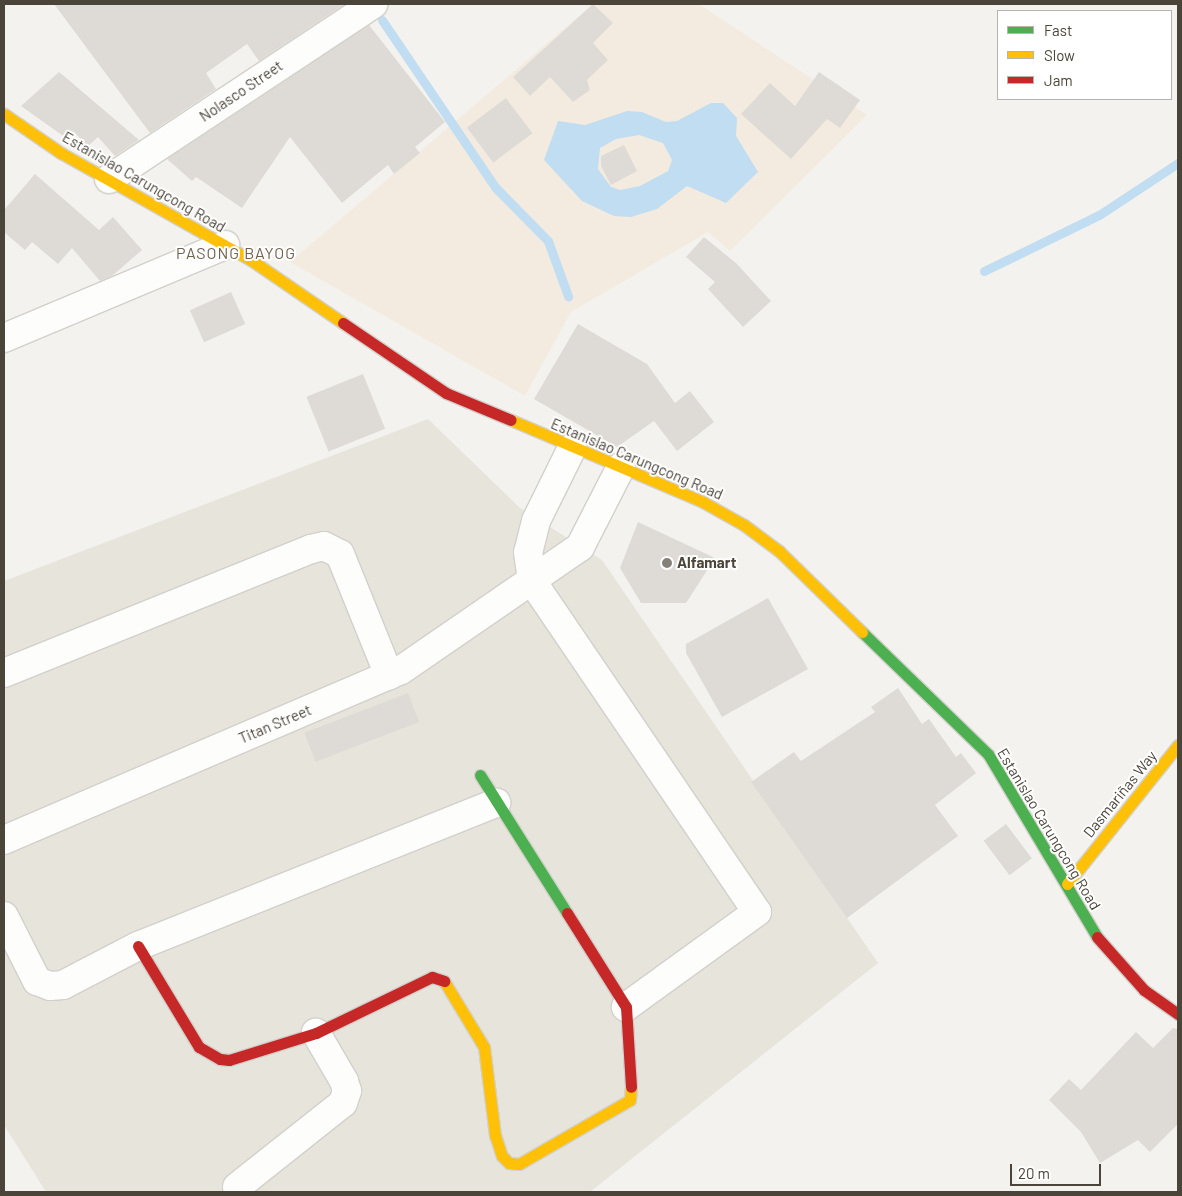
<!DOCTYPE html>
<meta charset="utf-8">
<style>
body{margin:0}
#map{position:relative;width:1182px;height:1196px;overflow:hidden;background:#f4f2ee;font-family:Barlow,sans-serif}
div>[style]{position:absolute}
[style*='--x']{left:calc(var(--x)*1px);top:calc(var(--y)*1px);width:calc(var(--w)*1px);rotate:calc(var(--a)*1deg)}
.residential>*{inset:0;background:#e7e4dc}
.commercial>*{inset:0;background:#f3ebdf}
.water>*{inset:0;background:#c0ddf1}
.stream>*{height:9px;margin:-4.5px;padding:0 4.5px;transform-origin:4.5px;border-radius:4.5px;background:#c0ddf1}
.building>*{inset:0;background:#dedbd6;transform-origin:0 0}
.roads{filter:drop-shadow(1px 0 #d2d0cb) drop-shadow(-1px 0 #d2d0cb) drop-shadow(0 1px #d2d0cb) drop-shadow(0 -1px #d2d0cb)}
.street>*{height:28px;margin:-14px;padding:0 14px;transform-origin:14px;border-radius:14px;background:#fdfdfc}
.fast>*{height:11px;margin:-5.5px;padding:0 5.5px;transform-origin:5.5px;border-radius:5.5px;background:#4caf50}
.slow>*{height:11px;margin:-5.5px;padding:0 5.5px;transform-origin:5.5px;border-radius:5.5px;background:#ffc107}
.jam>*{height:11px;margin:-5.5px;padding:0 5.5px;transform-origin:5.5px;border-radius:5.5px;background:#c62828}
.dots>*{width:14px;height:14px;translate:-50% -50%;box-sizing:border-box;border:2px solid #fff;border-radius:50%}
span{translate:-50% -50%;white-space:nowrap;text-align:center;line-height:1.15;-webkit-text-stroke:4px #fff;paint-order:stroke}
.street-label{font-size:15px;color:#4b4439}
.poi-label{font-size:15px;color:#4b4439;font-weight:700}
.left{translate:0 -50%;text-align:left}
.neighbourhood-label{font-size:16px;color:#6e6250;letter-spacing:1px}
.frame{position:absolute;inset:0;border:5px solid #4b4439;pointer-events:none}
.legend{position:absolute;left:997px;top:10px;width:175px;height:90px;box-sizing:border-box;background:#fff;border:1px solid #b7b4b0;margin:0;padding:6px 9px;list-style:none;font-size:15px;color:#4b4439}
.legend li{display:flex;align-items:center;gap:10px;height:25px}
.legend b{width:25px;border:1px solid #b7b4b0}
.scale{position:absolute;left:1010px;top:1164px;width:91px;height:22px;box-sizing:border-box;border:2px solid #4b4439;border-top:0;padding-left:6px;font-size:15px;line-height:18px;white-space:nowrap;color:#4b4439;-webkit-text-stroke:4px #fff;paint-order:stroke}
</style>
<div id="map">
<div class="residential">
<div style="clip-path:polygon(428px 419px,520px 508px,602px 560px,878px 963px,590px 1192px,46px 1192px,4px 1125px,4px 581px)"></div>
</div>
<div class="commercial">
<div style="clip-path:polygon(593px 4px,699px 4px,867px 115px,730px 251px,708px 232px,571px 312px,525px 396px,290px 262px)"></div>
</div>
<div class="water">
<div style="clip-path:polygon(evenodd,711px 103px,723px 103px,737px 118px,736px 136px,758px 172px,726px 203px,687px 186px,657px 209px,631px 217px,614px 216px,582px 201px,544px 160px,558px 121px,585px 125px,627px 111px,642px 112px,666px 122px,677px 121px,711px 103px,639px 135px,663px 143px,672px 160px,668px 171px,640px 186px,620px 190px,611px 187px,598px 169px,600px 148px,616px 139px,639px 135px)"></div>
</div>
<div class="stream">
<div style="--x:382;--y:20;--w:202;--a:55.9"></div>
<div style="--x:495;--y:187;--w:76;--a:45.5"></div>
<div style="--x:548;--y:241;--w:59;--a:70"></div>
<div style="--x:984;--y:271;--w:128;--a:-26"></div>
<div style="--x:1099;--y:215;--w:95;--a:-33.4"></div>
</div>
<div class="building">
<div style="clip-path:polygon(54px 4px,345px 4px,259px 61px,247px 44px,206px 73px,216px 89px,150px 133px)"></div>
<div style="clip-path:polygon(593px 4px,613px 23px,593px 43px,608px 60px,587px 80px,590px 90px,573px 102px,550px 77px,530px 96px,513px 77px)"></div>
<div style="clip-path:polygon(369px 25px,445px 122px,415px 147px,420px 153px,394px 174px,388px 165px,342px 203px,290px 137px,242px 208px,196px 177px,192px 181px,167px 159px)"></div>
<div style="clip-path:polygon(59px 72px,64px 76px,139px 140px,115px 156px,98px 137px,88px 146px,73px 131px,66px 138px,21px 106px)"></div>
<div style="clip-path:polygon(819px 72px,860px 100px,840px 128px,827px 119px,791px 159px,741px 114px,770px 83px,795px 106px)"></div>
<div style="left:506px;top:98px;width:44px;height:49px;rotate:53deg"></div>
<div style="clip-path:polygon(624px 145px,637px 171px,611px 185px,601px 166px,601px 156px)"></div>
<div style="clip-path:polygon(35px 174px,99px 230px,113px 217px,142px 250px,112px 276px,100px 281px,72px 248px,58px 264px,32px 242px,25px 250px,4px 232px,4px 210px)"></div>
<div style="clip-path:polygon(704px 237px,736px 263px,771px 301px,743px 327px,708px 289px,715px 282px,686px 257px)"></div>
<div style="left:231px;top:292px;width:35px;height:45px;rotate:66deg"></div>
<div style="clip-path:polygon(578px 324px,647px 364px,675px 403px,690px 391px,714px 422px,677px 451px,654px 421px,617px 447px,534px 399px)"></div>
<div style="left:363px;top:374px;width:59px;height:61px;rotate:68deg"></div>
<div style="clip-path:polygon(638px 522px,715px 558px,686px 603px,641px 603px,620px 568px)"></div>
<div style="clip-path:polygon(768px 598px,808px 669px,722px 717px,686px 653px,686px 644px)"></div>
<div style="clip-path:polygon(898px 688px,922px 724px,929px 719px,956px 757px,961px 753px,976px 773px,935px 805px,958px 836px,847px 918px,751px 782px,794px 752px,801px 761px,875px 712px,871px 707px)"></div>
<div style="left:408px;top:693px;width:31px;height:111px;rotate:69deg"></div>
<div style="left:1006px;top:824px;width:43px;height:28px;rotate:53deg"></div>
<div style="clip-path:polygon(1173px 1028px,1178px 1029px,1178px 1124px,1150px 1152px,1138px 1140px,1100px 1163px,1081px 1132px,1049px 1100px,1069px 1079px,1081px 1090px,1136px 1032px,1153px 1048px)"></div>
</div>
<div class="roads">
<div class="street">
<div style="--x:109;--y:179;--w:317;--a:-33.5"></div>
<div style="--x:4;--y:338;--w:240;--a:-22.8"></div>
<div style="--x:572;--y:448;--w:81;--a:116.3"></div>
<div style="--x:536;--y:521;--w:32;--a:104"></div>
<div style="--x:528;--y:552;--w:29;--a:82"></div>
<div style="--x:532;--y:581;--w:400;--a:55.8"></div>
<div style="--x:757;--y:912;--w:162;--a:144.1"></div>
<div style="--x:4;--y:673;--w:331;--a:-22"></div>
<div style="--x:311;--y:549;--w:13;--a:-13"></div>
<div style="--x:324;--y:546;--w:18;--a:27"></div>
<div style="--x:340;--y:554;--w:131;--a:68"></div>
<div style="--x:4;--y:840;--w:432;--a:-23.2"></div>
<div style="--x:401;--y:670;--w:217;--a:-34.5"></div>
<div style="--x:580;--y:547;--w:90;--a:-62.9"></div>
<div style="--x:4;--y:916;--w:73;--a:63.1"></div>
<div style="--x:37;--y:981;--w:14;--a:21"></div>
<div style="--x:50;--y:986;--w:13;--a:-4"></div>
<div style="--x:63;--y:985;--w:85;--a:-27.5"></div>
<div style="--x:138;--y:946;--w:386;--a:-21.8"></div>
<div style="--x:237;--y:1187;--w:135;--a:-38.4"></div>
<div style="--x:343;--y:1103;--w:13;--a:-72"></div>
<div style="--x:347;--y:1091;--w:10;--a:-107"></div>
<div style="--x:344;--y:1081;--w:56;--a:-120.3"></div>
</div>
<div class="fast">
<div style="--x:862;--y:632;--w:175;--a:44.1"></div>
<div style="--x:988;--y:754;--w:213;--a:59.2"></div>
<div style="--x:480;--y:775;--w:163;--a:57.8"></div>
</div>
<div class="slow">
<div style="--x:4;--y:114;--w:69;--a:34.4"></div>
<div style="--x:61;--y:153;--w:218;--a:29.4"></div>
<div style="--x:251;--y:260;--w:112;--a:34.4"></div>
<div style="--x:511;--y:420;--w:209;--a:23.1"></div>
<div style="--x:703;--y:502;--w:47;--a:29.3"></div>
<div style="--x:744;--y:525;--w:44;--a:36.6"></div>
<div style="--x:779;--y:551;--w:116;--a:44.3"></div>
<div style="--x:1067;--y:884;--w:178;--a:-51.4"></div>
<div style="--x:444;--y:981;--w:77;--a:58.8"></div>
<div style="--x:484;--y:1047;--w:89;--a:82.9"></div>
<div style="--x:495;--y:1135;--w:22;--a:72"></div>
<div style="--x:502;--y:1156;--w:10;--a:45"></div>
<div style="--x:509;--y:1163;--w:10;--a:6"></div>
<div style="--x:519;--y:1164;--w:128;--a:-30"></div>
<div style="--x:630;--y:1100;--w:13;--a:-86"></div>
</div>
<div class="jam">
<div style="--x:343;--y:323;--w:125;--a:34.2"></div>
<div style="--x:446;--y:393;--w:70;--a:22.6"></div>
<div style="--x:567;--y:913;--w:111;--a:57.9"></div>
<div style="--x:626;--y:1007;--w:80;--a:86.4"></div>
<div style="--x:1097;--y:937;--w:71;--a:48.4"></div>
<div style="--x:1144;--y:990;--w:42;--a:35.2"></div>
<div style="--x:138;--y:946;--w:118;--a:58.9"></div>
<div style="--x:199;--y:1047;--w:24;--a:30"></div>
<div style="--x:220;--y:1059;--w:9;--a:6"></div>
<div style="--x:229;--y:1060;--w:91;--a:-17.2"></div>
<div style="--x:316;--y:1033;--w:129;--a:-25.8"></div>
<div style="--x:432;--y:977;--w:13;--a:18"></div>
</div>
</div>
<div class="dots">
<div style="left:667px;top:563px;background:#868178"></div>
</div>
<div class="street-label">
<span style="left:241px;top:91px;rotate:-34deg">Nolasco Street</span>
<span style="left:144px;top:182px;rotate:30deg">Estanislao Carungcong Road</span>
<span style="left:637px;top:459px;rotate:23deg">Estanislao Carungcong Road</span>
<span style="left:275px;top:724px;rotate:-23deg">Titan Street</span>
<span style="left:1120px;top:794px;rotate:-51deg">Dasmariñas Way</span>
<span style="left:1049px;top:829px;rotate:59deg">Estanislao Carungcong Road</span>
</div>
<div class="poi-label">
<span class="left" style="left:677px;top:563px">Alfamart</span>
</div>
<div class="neighbourhood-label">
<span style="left:236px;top:253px">PASONG BAYOG</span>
</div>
<div class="frame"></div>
<ul class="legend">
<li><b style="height:6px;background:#4caf50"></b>Fast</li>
<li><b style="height:6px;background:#ffc107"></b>Slow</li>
<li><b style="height:6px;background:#c62828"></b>Jam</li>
</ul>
<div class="scale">20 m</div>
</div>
